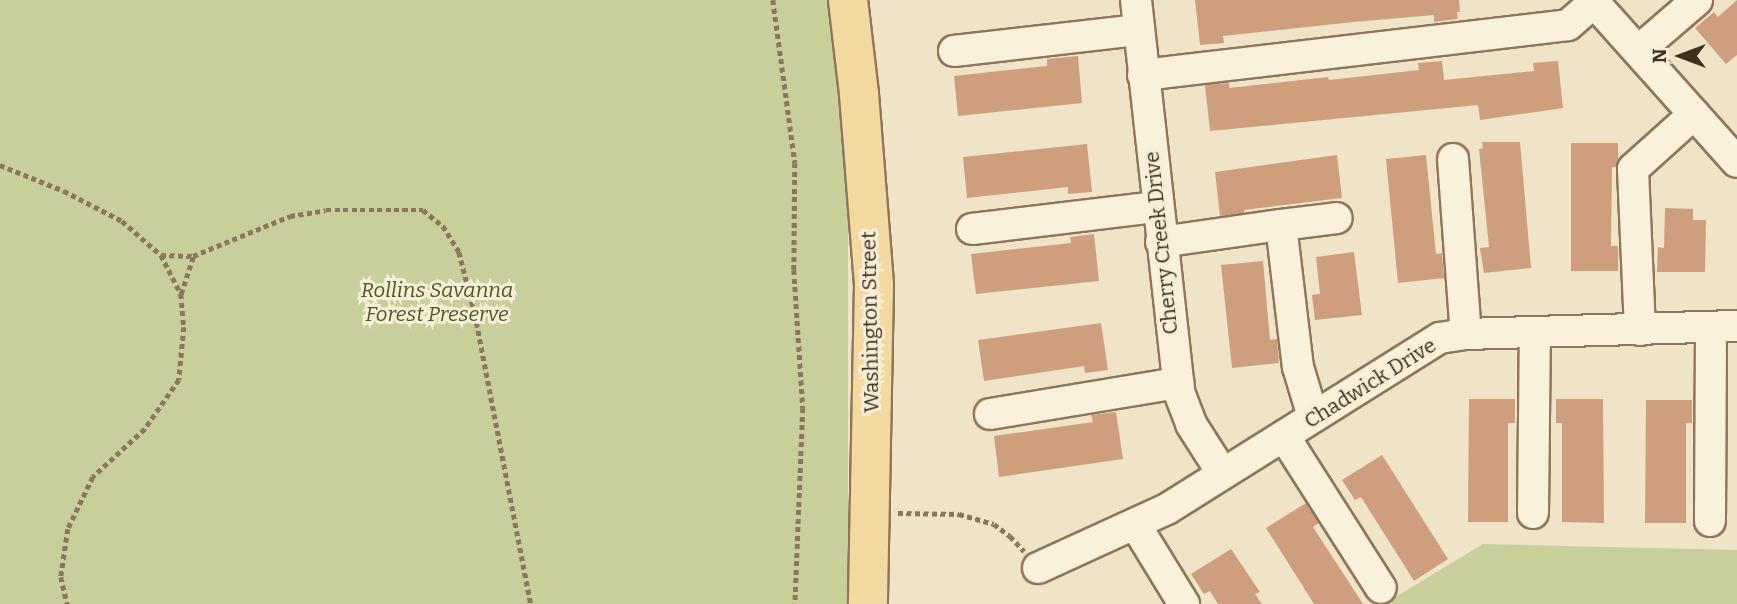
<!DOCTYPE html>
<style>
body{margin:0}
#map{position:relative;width:1737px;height:604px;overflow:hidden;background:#f0e4c8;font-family:Bitter,serif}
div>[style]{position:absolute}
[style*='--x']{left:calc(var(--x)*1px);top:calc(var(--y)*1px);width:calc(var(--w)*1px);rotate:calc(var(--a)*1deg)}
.green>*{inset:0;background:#c9cf9b;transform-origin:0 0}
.building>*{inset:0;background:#cf9f7d}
.path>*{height:4.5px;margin-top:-2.25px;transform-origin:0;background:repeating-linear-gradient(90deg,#8d765c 0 5px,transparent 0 8.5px)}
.roads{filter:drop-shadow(2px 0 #8d765c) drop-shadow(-2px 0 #8d765c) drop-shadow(0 2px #8d765c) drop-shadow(0 -2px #8d765c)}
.minor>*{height:30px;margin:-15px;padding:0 15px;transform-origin:15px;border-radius:15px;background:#faf1dc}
.major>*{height:38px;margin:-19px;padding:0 19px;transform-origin:19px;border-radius:19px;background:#f3d9a0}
span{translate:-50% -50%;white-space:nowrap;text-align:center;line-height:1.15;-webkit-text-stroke:6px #f7eed8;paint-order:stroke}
.street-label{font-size:21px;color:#3d2e20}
.park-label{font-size:21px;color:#4d5a26;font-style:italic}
.north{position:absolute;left:1646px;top:21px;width:70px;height:70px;-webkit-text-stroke:5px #f7eed8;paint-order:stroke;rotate:270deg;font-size:19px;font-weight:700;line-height:28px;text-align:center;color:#3d2e20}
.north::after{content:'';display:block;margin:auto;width:24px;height:32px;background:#3d2e20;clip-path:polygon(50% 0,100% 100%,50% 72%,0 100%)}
</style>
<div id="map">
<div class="green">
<div style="left:0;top:0;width:848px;height:604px"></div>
<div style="clip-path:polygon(1483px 544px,1737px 550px,1737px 604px,1384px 604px)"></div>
</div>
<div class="building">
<div style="clip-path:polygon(1195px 0,1459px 0,1460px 12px,1457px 12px,1458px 19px,1434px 22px,1434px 15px,1354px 22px,1223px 36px,1224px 43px,1200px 45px)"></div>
<div style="clip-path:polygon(1737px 0,1737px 55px,1726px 64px,1695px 28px,1714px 12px,1718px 17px)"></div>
<div style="clip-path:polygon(1078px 56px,1082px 103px,958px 116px,954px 76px,1047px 66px,1047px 59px)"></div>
<div style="clip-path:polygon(1442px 61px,1444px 80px,1534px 71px,1533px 63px,1558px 61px,1563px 108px,1480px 120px,1478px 105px,1210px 131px,1205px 85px,1229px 83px,1229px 88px,1328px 77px,1329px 80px,1419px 70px,1418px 63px)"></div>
<div style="clip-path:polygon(1482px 142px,1520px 142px,1531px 268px,1484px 273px,1480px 248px,1489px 247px,1479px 149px,1483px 148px)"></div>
<div style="clip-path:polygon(1571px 143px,1618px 143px,1618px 161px,1616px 167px,1612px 167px,1611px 246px,1618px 246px,1618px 271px,1571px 271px)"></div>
<div style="clip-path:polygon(1087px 144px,1092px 192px,1068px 194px,1068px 187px,967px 198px,963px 157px)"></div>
<div style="clip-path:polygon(1337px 155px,1342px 198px,1244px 210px,1244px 213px,1220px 216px,1215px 172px)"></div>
<div style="clip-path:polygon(1426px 155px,1436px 254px,1442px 253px,1444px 278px,1398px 283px,1386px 159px)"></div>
<div style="clip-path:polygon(1665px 208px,1693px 209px,1693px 220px,1706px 220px,1705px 272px,1657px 272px,1658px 247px,1664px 248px)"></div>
<div style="clip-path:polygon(1094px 234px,1099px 281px,976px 294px,971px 254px,1071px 243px,1070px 237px)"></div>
<div style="clip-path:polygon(1354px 252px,1362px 315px,1315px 320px,1312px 295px,1320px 294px,1316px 257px)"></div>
<div style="clip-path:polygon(1263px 261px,1270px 340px,1277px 339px,1279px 363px,1232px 368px,1221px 265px)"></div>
<div style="clip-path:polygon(1101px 323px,1108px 370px,1085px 373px,1084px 366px,984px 381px,978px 340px)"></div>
<div style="clip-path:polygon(1469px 399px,1515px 399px,1515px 423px,1508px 423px,1508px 522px,1468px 522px)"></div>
<div style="clip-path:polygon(1556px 399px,1603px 399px,1604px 523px,1562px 522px,1562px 423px,1556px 423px)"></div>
<div style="clip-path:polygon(1646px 400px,1692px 400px,1692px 423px,1686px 423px,1686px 523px,1645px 523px)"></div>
<div style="clip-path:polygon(1116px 412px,1123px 459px,999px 477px,994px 436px,1093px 422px,1091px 415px)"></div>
<div style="clip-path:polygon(1382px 455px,1448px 559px,1414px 581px,1361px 497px,1355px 500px,1342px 480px)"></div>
<div style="clip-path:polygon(1306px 503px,1319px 523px,1313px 527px,1363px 604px,1314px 604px,1266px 528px)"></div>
<div style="clip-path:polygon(1231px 549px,1260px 592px,1255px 594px,1262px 604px,1218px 604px,1210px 591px,1204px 594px,1191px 574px)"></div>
</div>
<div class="path">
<div style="--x:773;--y:0;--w:164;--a:82.3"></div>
<div style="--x:795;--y:163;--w:107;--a:90.5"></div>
<div style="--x:794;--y:270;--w:138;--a:86.3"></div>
<div style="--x:803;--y:408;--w:196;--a:92.3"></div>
<div style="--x:0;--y:165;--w:69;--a:22.1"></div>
<div style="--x:64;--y:191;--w:65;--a:27.3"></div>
<div style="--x:122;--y:221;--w:52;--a:41.1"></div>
<div style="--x:161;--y:255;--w:44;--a:62.9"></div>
<div style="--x:181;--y:294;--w:33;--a:85"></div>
<div style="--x:184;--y:327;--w:53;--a:95.4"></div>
<div style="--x:179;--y:380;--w:60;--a:124.8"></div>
<div style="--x:145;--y:429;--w:71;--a:137.3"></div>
<div style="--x:93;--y:477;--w:58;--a:115.7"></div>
<div style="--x:68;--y:529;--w:49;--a:98.3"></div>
<div style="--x:61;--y:577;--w:28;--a:77"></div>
<div style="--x:161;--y:255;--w:32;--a:2"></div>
<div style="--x:193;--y:256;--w:105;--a:-22.4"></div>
<div style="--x:290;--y:216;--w:36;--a:-9"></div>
<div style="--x:326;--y:210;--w:97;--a:0"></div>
<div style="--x:423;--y:210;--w:26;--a:39"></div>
<div style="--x:443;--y:226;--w:31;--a:58"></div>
<div style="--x:459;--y:252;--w:64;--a:75.5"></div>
<div style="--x:475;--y:314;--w:295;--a:79.1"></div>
<div style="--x:181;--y:294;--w:40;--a:-72"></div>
<div style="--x:898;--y:513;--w:61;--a:0.9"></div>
<div style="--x:959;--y:514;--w:36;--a:16"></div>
<div style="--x:994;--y:524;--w:20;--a:37"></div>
<div style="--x:1010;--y:536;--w:21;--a:47"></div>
</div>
<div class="roads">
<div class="minor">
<div style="--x:1136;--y:0;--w:394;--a:83.7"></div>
<div style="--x:1179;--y:392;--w:34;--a:69"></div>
<div style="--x:1191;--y:424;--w:59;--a:57.4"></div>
<div style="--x:1592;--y:0;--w:217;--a:48.2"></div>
<div style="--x:954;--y:51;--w:186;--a:-6.5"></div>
<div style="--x:1638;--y:51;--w:78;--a:-40.8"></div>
<div style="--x:1143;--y:75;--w:428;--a:-6.7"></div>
<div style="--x:1568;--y:25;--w:35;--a:-41"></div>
<div style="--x:1453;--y:159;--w:175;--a:85.8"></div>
<div style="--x:1281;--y:225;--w:56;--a:-7.1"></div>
<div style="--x:972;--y:229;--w:186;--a:-6.8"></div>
<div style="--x:1161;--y:242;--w:121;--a:-8.1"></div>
<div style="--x:1281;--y:225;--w:143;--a:83.2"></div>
<div style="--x:1298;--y:367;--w:52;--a:73.3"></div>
<div style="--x:1640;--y:330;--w:161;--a:-92.5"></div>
<div style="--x:1633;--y:169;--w:82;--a:-42"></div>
<div style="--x:990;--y:414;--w:191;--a:-9.4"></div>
<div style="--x:1284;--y:436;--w:180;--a:57.5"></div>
<div style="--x:1533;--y:513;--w:180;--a:-89.4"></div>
<div style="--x:1710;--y:521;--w:192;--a:-89.7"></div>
<div style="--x:1135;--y:524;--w:94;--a:58.5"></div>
<div style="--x:1038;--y:568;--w:142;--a:-24.6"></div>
<div style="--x:1167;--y:509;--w:322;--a:-32.1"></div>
<div style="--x:1440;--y:338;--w:26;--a:-9"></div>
<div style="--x:1466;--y:334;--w:271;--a:-1.7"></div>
</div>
<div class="major">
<div style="--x:848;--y:0;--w:95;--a:83.3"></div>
<div style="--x:859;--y:94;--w:192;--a:85.5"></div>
<div style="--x:874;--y:285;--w:319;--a:91.1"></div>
</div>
</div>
<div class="street-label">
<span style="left:1161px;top:243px;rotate:-96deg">Cherry Creek Drive</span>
<span style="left:870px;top:322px;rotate:-91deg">Washington Street</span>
<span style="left:1370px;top:383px;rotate:-32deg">Chadwick Drive</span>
</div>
<div class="park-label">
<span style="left:437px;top:302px">Rollins Savanna<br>Forest Preserve</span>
</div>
<div class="north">N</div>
</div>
